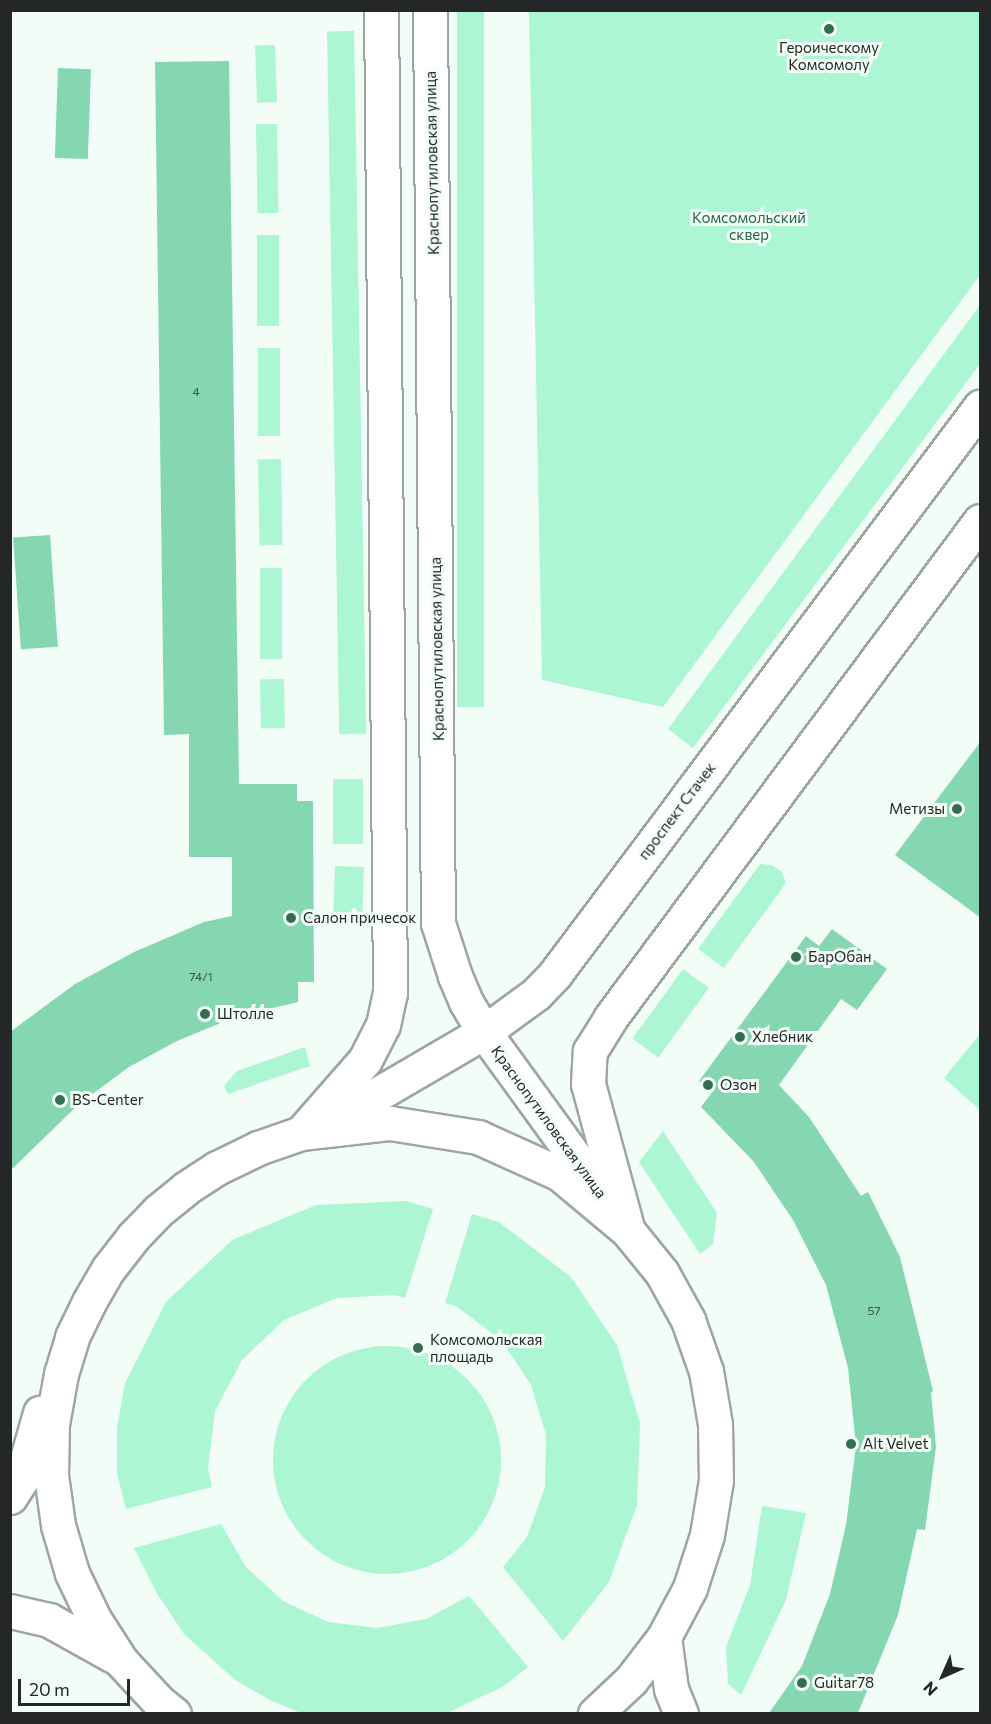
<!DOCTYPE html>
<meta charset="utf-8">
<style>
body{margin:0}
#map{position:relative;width:991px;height:1724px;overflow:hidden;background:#f3fdf8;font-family:Commissioner,sans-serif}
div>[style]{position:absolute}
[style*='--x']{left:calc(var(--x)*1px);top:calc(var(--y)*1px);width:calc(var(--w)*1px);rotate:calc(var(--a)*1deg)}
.green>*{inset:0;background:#acf6d3;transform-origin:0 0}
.round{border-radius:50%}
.building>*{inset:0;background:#84d7b1;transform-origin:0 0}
.roads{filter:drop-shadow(2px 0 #9da6a1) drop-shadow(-2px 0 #9da6a1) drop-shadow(0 2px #9da6a1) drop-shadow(0 -2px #9da6a1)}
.minor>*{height:33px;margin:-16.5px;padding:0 16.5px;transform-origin:16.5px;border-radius:16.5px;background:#fff}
.major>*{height:33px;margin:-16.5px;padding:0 16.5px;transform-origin:16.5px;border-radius:16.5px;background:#fff}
.dots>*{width:16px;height:16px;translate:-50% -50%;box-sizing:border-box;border:3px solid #f3fdf8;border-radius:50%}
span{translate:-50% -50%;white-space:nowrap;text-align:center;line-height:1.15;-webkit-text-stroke:6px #f3fdf8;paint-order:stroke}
.number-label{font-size:12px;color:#3c5348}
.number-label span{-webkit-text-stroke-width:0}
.poi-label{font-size:15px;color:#242725}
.right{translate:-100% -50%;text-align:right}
.left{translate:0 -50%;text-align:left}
.street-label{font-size:15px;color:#242725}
.park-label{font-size:15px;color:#27654b}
.frame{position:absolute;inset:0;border:12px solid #242725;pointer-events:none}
.north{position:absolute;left:913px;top:1646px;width:60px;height:60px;-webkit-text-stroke:4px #f3fdf8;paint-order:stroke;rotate:225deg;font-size:16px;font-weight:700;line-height:24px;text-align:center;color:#242725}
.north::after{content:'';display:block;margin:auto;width:21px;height:27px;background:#242725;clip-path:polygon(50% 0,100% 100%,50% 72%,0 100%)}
.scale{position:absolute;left:18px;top:1679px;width:112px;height:27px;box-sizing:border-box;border:3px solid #242725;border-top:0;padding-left:8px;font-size:18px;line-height:21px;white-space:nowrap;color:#242725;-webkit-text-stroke:4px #f3fdf8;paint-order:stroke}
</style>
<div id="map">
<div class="green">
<div style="left:457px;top:11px;width:27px;height:696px"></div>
<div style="clip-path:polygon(529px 11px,980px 11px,980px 275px,663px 707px,542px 680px)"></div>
<div style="left:354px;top:31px;width:703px;height:27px;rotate:89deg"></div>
<div style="left:275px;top:45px;width:57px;height:20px;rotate:88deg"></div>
<div style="left:277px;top:124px;width:89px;height:21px;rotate:89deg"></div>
<div style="left:257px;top:235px;width:22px;height:91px"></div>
<div style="clip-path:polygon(980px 305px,980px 364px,693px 748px,668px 729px)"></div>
<div style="left:280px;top:348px;width:88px;height:22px;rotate:90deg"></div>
<div style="left:281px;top:459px;width:86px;height:23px;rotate:89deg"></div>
<div style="left:260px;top:568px;width:22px;height:91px"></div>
<div style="left:284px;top:679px;width:49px;height:24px;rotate:89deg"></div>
<div style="left:333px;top:779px;width:30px;height:65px"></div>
<div style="clip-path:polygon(760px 864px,771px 865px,782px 872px,786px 883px,724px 968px,698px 949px)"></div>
<div style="left:335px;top:866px;width:29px;height:54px;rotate:2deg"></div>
<div style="left:683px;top:969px;width:32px;height:86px;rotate:36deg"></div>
<div style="clip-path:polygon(980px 1034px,980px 1110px,944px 1078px)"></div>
<div style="clip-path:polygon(305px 1047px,310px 1066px,228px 1094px,224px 1086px,237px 1071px)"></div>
<div style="clip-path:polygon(663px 1131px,717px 1213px,713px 1244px,700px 1254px,639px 1162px)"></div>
<div style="clip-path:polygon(407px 1201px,433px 1209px,405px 1298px,395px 1295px,337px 1298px,284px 1320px,242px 1360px,215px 1411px,208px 1468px,212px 1487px,126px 1509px,117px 1473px,117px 1428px,125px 1383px,166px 1302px,232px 1240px,316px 1205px)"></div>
<div style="clip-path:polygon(472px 1214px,499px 1222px,571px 1277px,617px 1345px,640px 1423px,637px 1505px,609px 1582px,563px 1641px,503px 1567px,527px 1537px,545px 1487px,546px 1435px,531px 1385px,502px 1341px,456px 1306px,445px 1303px)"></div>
<div class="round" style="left:273px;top:1346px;width:228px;height:228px"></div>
<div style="clip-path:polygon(762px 1506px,806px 1513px,786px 1600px,741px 1695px,728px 1684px,726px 1647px,750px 1585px)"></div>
<div style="clip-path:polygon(221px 1524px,246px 1567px,283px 1601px,328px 1622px,377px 1628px,426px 1619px,469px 1596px,528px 1667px,504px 1686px,447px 1713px,301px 1713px,270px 1700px,235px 1680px,184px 1634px,156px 1592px,134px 1548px)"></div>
</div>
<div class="building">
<div style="clip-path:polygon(229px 61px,239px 784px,297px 784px,297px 801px,313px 801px,314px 982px,298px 982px,298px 1002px,235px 1017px,177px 1041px,129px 1067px,79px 1104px,10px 1171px,10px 1032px,75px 984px,134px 952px,204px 922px,232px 916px,232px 857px,189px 857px,189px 734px,164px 735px,155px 62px)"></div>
<div style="left:58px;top:68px;width:33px;height:90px;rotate:2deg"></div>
<div style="left:50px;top:535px;width:112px;height:37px;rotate:86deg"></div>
<div style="clip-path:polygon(981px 741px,981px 918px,895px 855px)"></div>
<div style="clip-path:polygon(832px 929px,887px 969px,857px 1010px,841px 999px,779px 1085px,809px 1117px,861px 1196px,868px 1192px,900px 1257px,933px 1391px,931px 1392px,936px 1447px,925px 1530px,917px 1529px,898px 1615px,858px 1713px,769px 1713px,802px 1666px,830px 1594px,846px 1525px,856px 1446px,848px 1368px,826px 1285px,793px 1220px,754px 1162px,701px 1107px,713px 1091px,699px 1081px,806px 936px,819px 946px)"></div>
</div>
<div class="roads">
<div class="minor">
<div style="--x:430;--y:10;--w:913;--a:89.5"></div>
<div style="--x:438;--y:923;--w:56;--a:72.2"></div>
<div style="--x:455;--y:976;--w:28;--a:67"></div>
<div style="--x:466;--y:1002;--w:35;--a:59"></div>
<div style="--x:484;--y:1032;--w:223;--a:54"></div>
<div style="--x:301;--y:1133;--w:97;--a:-48.8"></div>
<div style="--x:365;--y:1060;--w:39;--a:-63"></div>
<div style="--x:383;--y:1025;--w:33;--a:-78"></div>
<div style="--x:390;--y:993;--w:983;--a:-90.52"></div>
<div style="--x:664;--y:1637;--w:52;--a:82.3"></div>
<div style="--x:671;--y:1689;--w:27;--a:68"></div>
</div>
<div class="major">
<div style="--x:319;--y:1124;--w:64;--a:-27"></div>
<div style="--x:376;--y:1095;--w:125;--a:-30.3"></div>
<div style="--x:484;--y:1032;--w:64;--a:-36.2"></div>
<div style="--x:536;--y:994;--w:28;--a:-46"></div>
<div style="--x:555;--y:974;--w:709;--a:-53.15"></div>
<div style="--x:628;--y:1231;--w:152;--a:-105.2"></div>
<div style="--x:588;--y:1084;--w:33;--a:-87"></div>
<div style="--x:590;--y:1051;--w:40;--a:-58"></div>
<div style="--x:611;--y:1017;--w:618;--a:-53.35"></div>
<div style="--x:10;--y:1497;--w:20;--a:-57"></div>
<div style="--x:21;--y:1480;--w:70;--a:-74.2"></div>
<div style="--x:10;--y:1611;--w:40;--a:13"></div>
<div style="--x:49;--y:1620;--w:72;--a:29.1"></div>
<div style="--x:174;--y:1714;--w:19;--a:-141"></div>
<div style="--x:159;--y:1702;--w:56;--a:-132.8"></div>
<div style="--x:121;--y:1661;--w:50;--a:-122.7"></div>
<div style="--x:94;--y:1619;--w:51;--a:-115.6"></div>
<div style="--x:72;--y:1573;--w:50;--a:-106.3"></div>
<div style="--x:58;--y:1525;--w:50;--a:-98"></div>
<div style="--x:51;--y:1475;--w:51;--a:-88.9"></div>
<div style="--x:52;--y:1424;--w:51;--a:-79.8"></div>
<div style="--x:61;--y:1374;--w:39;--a:-73"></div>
<div style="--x:72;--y:1337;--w:39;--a:-64"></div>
<div style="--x:89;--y:1302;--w:39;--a:-60"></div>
<div style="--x:109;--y:1268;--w:39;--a:-52"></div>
<div style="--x:133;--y:1237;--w:36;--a:-46"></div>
<div style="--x:158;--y:1211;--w:36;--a:-39"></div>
<div style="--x:186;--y:1188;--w:37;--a:-33"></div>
<div style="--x:217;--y:1168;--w:46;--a:-26"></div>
<div style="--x:258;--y:1148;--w:46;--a:-19.2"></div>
<div style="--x:301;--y:1133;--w:90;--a:-6.4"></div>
<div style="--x:390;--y:1123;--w:89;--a:9"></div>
<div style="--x:478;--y:1137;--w:90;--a:24.3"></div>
<div style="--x:560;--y:1174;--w:89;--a:40"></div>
<div style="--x:628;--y:1231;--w:54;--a:51"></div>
<div style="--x:662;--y:1273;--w:54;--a:61"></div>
<div style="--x:688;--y:1320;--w:54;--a:70.6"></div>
<div style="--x:706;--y:1371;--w:54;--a:80.4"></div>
<div style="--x:715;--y:1424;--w:56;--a:89"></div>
<div style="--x:716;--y:1480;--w:56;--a:99.3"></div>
<div style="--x:707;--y:1535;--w:56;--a:107.8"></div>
<div style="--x:690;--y:1588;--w:55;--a:118"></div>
<div style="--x:664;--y:1637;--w:54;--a:127.5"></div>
<div style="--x:631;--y:1680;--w:50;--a:136.6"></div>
</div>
</div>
<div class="dots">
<div style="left:829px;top:29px;background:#346c54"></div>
<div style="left:957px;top:809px;background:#346c54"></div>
<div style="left:291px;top:918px;background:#346c54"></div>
<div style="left:796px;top:957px;background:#346c54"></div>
<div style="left:205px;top:1014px;background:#346c54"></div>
<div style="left:740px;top:1037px;background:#346c54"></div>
<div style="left:708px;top:1085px;background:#346c54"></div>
<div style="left:60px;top:1100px;background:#346c54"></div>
<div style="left:418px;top:1348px;background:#346c54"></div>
<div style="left:851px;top:1444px;background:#346c54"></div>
<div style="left:802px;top:1683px;background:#346c54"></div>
</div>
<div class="number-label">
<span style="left:196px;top:392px">4</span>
<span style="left:201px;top:977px">74/1</span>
<span style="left:874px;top:1311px">57</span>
</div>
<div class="poi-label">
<span style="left:829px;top:56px">Героическому<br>Комсомолу</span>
<span class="right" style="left:945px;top:809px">Метизы</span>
<span class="left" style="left:303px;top:918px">Салон причесок</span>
<span class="left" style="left:808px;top:957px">БарОбан</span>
<span class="left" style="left:217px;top:1014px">Штолле</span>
<span class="left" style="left:752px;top:1037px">Хлебник</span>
<span class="left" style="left:720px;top:1085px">Озон</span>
<span class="left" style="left:72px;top:1100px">BS-Сеntеr</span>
<span class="left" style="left:430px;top:1348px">Комсомольская<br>площадь</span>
<span class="left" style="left:863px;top:1444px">Alt Velvet</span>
<span class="left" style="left:814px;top:1683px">Guitar78</span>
</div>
<div class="street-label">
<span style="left:432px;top:163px;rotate:-91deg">Краснопутиловская улица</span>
<span style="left:437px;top:649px;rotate:-91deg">Краснопутиловская улица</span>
<span style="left:677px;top:811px;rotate:-53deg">проспект Стачек</span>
<span style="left:549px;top:1122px;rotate:54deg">Краснопутиловская улица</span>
</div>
<div class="park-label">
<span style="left:749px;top:226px">Комсомольский<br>сквер</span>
</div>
<div class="frame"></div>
<div class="north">N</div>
<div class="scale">20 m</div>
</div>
